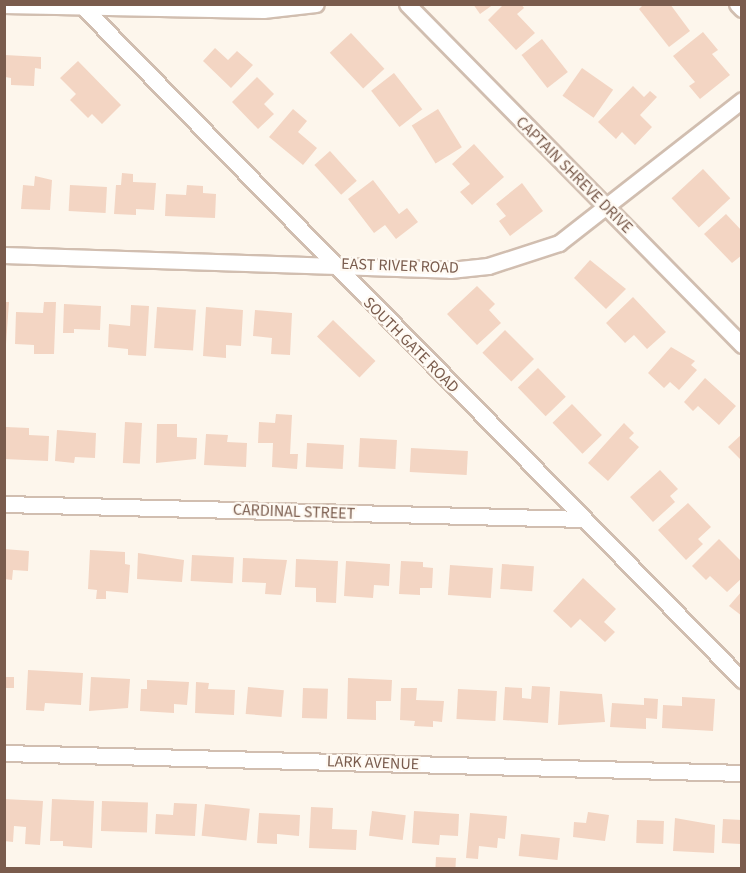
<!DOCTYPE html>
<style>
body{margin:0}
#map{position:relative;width:746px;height:873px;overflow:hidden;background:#fdf6ec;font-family:"Source Sans 3",sans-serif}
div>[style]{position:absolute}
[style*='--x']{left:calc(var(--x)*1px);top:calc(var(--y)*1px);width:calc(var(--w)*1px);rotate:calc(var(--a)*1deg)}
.building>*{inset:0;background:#f3d5c3;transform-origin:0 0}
.roads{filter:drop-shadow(2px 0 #d1beb0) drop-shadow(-2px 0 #d1beb0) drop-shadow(0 2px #d1beb0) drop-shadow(0 -2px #d1beb0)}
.minor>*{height:15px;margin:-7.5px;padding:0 7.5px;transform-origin:7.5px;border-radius:7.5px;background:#fff}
span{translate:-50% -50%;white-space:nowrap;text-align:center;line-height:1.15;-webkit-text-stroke:4.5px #fffaf3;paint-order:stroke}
.street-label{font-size:16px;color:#7a5c4d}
.frame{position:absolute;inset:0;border:6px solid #7a5c4d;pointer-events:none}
</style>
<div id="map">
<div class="building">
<div style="clip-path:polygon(473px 4px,494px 4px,480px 14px)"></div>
<div style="clip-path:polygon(504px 4px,521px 4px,524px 8px,517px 14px,535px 33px,516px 50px,488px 20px)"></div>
<div style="clip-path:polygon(644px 4px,670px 4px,690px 31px,669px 47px,639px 9px)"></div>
<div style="clip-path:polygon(703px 32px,718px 50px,712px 54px,730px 75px,700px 99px,689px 86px,695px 82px,673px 56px)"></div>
<div style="left:351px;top:33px;width:49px;height:29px;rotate:47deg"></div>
<div style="left:542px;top:39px;width:42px;height:26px;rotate:52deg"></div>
<div style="clip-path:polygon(215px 48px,228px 60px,237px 51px,253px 65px,231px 88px,203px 61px)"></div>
<div style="clip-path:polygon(5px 55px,41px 57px,41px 69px,35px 68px,34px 86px,11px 85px,11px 78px,5px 77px)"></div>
<div style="clip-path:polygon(78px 61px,121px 105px,102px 124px,92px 114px,88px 118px,70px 100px,76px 94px,60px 78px)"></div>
<div style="left:582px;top:68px;width:38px;height:34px;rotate:35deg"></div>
<div style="left:394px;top:73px;width:46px;height:29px;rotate:52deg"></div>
<div style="clip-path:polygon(257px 77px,274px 94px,264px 104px,274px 114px,258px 129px,232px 102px)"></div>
<div style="clip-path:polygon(633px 86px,644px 97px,650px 91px,657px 97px,640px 115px,652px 127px,635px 145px,622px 132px,616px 139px,598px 122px)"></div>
<div style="clip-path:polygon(293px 109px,307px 121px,298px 132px,317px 148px,303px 165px,269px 137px)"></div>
<div style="left:438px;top:109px;width:45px;height:31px;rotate:58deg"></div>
<div style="clip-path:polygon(474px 144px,504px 177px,472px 205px,460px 192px,470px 184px,452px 164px)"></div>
<div style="left:330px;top:151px;width:40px;height:21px;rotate:48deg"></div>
<div style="left:703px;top:169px;width:40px;height:43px;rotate:47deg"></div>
<div style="clip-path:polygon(122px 173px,133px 174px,133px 182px,156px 183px,154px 210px,136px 209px,136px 215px,114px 214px,116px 185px,121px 185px)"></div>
<div style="clip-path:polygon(35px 176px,52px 180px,50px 210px,21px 209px,23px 185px,34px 186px)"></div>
<div style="clip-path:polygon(373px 180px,399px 214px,407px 208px,418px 222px,396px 239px,385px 225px,374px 233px,348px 199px)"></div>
<div style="clip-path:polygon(522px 183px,543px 211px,510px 236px,499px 221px,506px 216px,496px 204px)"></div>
<div style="left:70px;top:185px;width:37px;height:26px;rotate:3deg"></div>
<div style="clip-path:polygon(187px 185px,203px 186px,203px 193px,216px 194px,215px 218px,165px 216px,166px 194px,186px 195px)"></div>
<div style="clip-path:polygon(726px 214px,742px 231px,742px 255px,732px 263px,704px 234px)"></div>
<div style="clip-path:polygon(590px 260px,626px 289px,606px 309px,574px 278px)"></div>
<div style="clip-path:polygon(477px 286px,495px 304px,489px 310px,501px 323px,477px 345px,447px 314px)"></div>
<div style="clip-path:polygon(633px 297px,666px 332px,647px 349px,634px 335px,625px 343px,606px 323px)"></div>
<div style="clip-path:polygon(4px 302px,9px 302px,6px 344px,4px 344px)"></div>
<div style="clip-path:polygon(44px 302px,56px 302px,54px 354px,34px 354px,34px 345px,15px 344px,16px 312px,43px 313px)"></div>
<div style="clip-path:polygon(64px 304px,101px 306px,100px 330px,74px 329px,74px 333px,63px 333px)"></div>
<div style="clip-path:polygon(131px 305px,149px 306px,146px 356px,128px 355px,128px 349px,108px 347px,109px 324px,130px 326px)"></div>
<div style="left:157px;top:307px;width:39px;height:41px;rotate:4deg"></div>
<div style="clip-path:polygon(206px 307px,243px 310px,241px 346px,226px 345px,226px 358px,203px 356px)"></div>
<div style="clip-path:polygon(255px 310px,292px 313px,290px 355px,271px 354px,272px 338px,253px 336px)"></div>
<div style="left:333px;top:320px;width:59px;height:23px;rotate:44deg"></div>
<div style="left:505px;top:330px;width:41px;height:32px;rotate:45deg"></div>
<div style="clip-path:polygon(671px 347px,695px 361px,691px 365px,697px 370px,679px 390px,670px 382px,664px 388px,648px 373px)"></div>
<div style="left:538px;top:368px;width:40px;height:28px;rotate:46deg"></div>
<div style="clip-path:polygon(705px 378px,736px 406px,719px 425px,698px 406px,693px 411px,684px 402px)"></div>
<div style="left:572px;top:404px;width:43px;height:27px;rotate:46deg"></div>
<div style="clip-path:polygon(276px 414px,292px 415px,290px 454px,298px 454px,297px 469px,272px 467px,273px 443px,258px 443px,259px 422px,275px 423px)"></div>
<div style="left:125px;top:422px;width:17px;height:41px;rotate:3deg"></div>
<div style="clip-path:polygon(624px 423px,634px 433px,629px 438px,639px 447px,608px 481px,588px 463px)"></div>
<div style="clip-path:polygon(157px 424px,177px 424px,177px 437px,197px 438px,196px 459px,156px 463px)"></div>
<div style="clip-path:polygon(6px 427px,29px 428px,29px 435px,49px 436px,48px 461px,4px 459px)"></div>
<div style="clip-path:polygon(57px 430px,96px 433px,95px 458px,75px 457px,74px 463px,55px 461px)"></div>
<div style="clip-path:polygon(206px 434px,228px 435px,227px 442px,247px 443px,246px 467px,204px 465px)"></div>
<div style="clip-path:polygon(742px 434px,742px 461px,728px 447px)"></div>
<div style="left:360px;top:438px;width:37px;height:29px;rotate:3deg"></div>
<div style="left:307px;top:443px;width:37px;height:24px;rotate:3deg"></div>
<div style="left:411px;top:448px;width:57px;height:24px;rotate:3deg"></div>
<div style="clip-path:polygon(660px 470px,678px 489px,670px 496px,675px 502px,653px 522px,630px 497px)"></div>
<div style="clip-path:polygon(688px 503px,711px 527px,698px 539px,703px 544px,686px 560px,658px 530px)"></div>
<div style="clip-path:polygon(719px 539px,742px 562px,742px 578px,727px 592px,710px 576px,706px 580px,692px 566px)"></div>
<div style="clip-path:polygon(4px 549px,29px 551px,28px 571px,13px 570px,12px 580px,4px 579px)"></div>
<div style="clip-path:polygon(90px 550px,125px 552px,125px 564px,130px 565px,128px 593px,106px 591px,106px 599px,96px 599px,97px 590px,88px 589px)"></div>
<div style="clip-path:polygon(138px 553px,184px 560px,182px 582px,137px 579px)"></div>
<div style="left:192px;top:555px;width:42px;height:26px;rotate:3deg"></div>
<div style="clip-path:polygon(243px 558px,287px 560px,281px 595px,265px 594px,266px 583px,242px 582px)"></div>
<div style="clip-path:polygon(296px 559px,338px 561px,336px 603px,316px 602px,316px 588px,295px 587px)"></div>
<div style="clip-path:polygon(346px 561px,390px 564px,389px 586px,374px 585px,373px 598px,344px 596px)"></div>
<div style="clip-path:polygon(401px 561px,423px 562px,423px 567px,433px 568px,432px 588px,420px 588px,420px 595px,399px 594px)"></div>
<div style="left:502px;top:564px;width:32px;height:25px;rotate:4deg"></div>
<div style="left:450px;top:565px;width:43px;height:30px;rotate:4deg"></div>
<div style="clip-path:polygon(583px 578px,616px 609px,604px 622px,615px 632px,605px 642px,580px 619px,571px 628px,553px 611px)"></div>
<div style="clip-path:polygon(742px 591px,742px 616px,729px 606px)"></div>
<div style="clip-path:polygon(28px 670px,83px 673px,81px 705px,45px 703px,44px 711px,26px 710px)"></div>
<div style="left:4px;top:677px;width:10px;height:11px"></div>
<div style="clip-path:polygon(91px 677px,130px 679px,128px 708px,89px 711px)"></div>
<div style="clip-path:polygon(348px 678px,392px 680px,391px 701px,376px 701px,376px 720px,347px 719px)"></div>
<div style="clip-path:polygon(147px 680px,189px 682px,187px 705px,174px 704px,174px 713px,140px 711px,141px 689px,147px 689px)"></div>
<div style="clip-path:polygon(196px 682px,209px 683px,208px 689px,235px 690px,234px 715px,195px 713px)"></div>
<div style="clip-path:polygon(532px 686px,550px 687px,548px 723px,503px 720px,505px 687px,522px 688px,522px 698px,531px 699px)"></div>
<div style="left:248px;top:687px;width:36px;height:27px;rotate:5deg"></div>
<div style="left:303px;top:688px;width:25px;height:30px;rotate:2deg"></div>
<div style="clip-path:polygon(401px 688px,417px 688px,416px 700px,444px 701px,442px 722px,433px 721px,433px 727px,414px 726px,415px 721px,400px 720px)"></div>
<div style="left:458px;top:689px;width:39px;height:30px;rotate:3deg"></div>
<div style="clip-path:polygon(560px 691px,602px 694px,605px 722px,558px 725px)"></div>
<div style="clip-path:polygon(682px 697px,715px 699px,713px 731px,662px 728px,663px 705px,682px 706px)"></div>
<div style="clip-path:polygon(644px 698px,658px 699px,657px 719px,646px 718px,646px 729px,610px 727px,612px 703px,644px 705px)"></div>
<div style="clip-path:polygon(4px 799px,43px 801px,40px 845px,25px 844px,26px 827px,14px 826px,13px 842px,4px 841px)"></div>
<div style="clip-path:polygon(52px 799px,94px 801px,92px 848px,63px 846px,63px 841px,50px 841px)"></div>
<div style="left:102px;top:801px;width:46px;height:30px;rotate:2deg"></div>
<div style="clip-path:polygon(174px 803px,197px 804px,195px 836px,155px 834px,156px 814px,173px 815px)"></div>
<div style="left:205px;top:804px;width:45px;height:32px;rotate:6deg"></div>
<div style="clip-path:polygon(311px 807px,333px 808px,332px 829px,357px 830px,356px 850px,309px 848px)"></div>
<div style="left:372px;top:811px;width:34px;height:25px;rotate:7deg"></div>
<div style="clip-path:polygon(414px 811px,459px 814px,458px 836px,440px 835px,439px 845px,412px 843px)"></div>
<div style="clip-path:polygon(588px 812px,609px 815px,605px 841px,573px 837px,574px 822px,586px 823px)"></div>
<div style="clip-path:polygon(259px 813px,300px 815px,299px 836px,277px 834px,277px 844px,257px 843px)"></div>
<div style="clip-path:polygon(470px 813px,507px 816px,505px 839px,498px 838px,497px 848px,479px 846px,478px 859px,466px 858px)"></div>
<div style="clip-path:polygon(675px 818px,715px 825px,714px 853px,673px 851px)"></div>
<div style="left:723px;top:819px;width:19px;height:24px;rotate:3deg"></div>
<div style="left:637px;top:820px;width:27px;height:23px;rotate:2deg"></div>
<div style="left:521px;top:834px;width:39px;height:22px;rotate:6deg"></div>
<div style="left:436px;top:857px;width:20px;height:11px;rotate:3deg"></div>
</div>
<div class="roads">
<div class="minor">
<div style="--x:407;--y:4;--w:478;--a:45.5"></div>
<div style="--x:737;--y:4;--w:7;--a:45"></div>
<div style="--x:4;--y:5;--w:259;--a:1.1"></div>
<div style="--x:263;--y:10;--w:53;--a:-6.5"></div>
<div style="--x:84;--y:8;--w:941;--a:45.6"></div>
<div style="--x:4;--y:255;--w:446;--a:1.9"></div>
<div style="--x:450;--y:270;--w:38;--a:-6"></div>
<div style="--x:488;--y:266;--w:75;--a:-17.9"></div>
<div style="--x:559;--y:243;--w:232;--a:-38"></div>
<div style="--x:4;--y:504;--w:579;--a:1.48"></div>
<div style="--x:4;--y:753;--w:738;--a:1.55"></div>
</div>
</div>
<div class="street-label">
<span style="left:574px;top:175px;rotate:45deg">CAPTAIN SHREVE DRIVE</span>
<span style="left:400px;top:266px;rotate:2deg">EAST RIVER ROAD</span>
<span style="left:411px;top:345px;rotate:45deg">SOUTH GATE ROAD</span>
<span style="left:294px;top:512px;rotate:2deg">CARDINAL STREET</span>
<span style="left:373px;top:763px;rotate:2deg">LARK AVENUE</span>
</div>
<div class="frame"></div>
</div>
